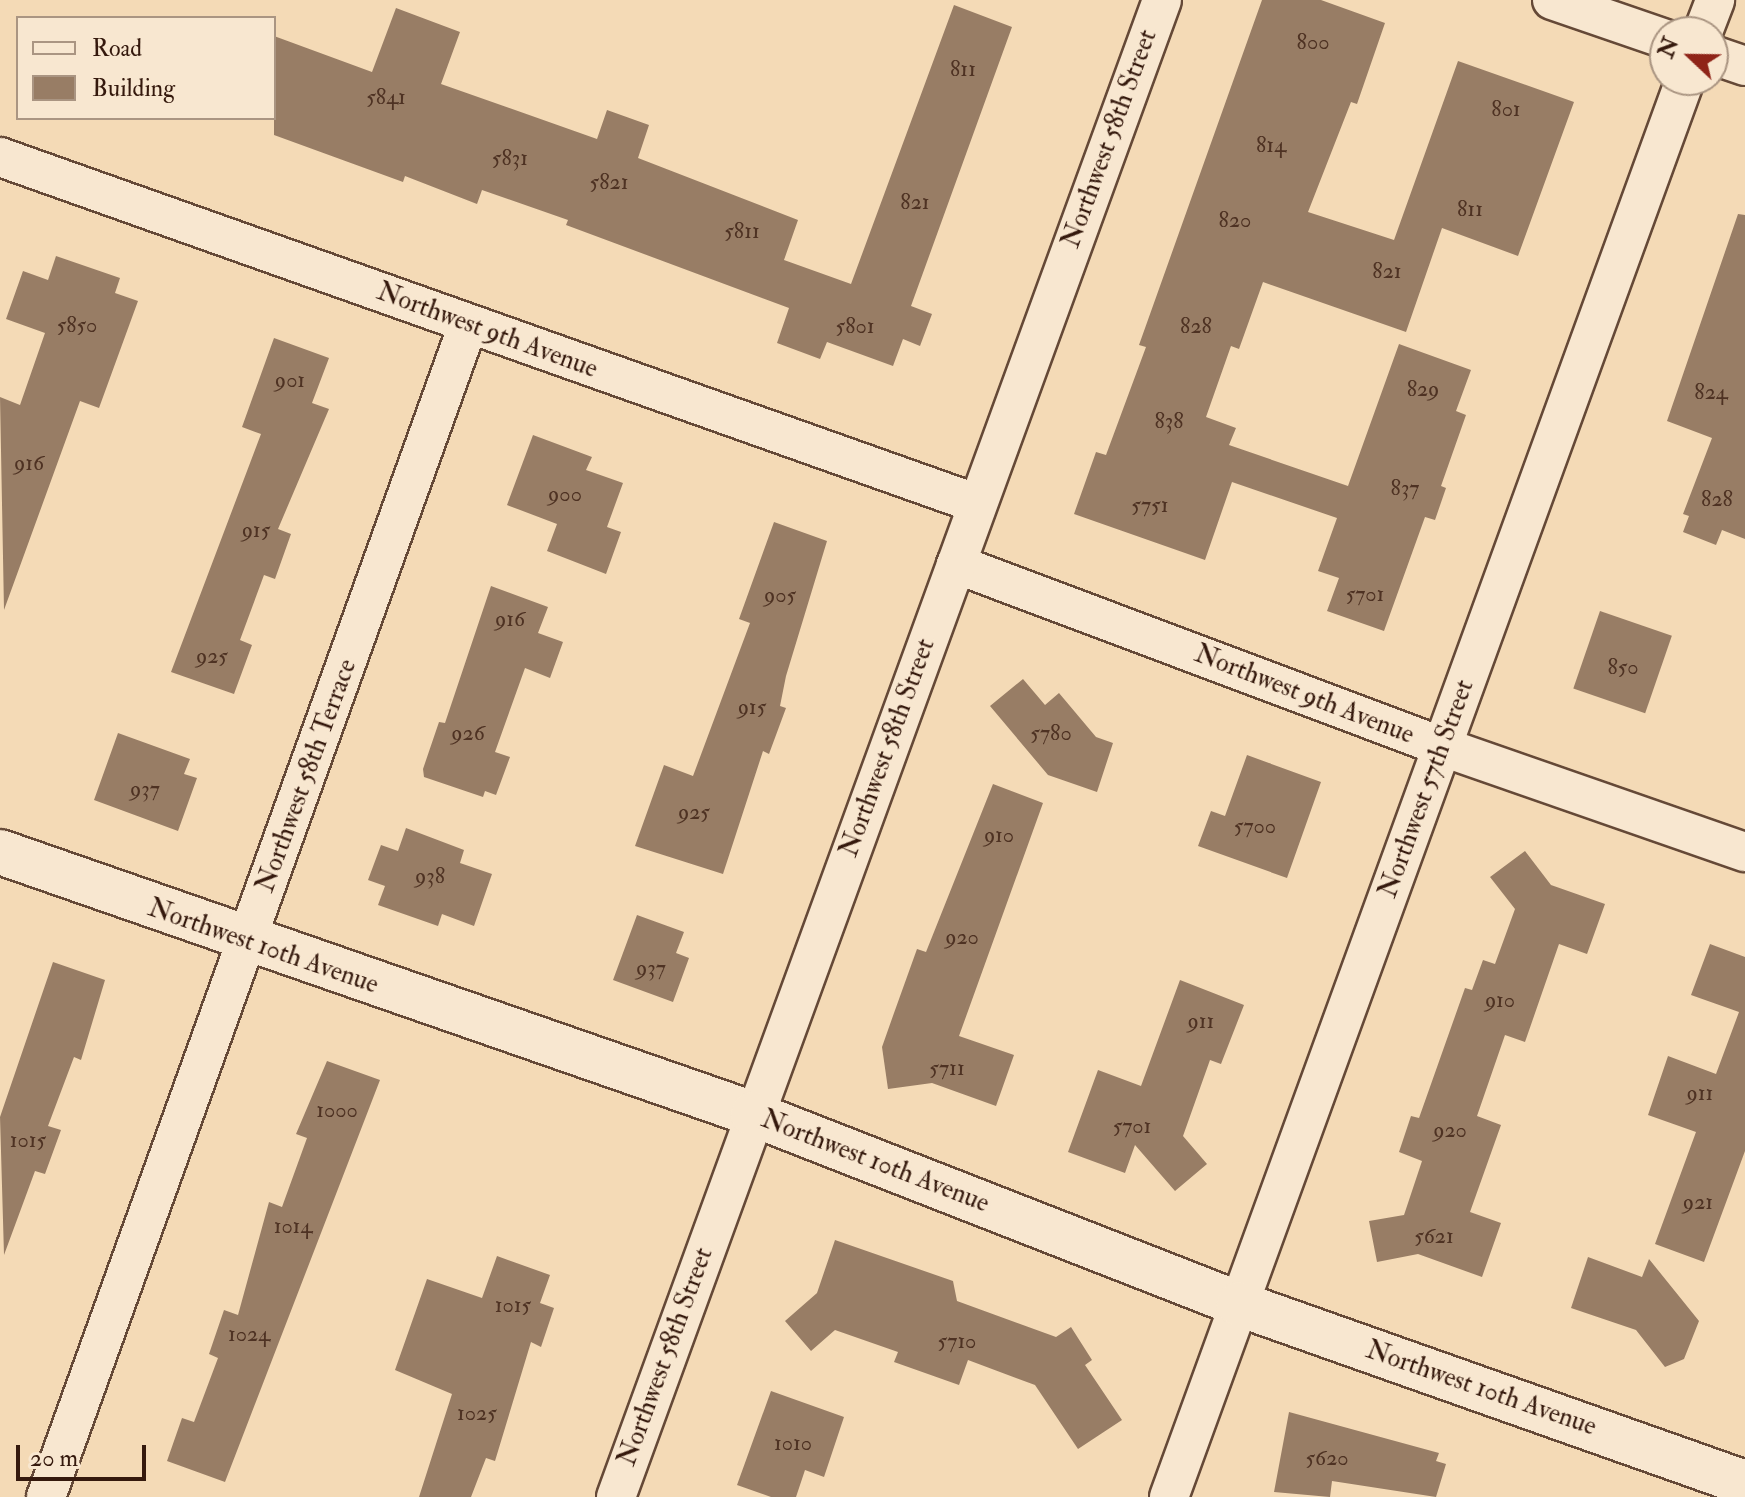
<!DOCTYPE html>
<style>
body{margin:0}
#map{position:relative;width:1745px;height:1497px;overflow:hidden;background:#f4dab6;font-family:"IM FELL Double Pica",serif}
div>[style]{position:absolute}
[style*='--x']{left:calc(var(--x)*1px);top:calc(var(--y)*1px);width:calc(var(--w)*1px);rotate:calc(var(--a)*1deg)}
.building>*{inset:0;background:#987d65;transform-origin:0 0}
.roads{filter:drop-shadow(2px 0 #654937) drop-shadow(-2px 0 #654937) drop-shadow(0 2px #654937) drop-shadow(0 -2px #654937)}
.minor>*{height:38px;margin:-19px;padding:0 19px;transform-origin:19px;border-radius:19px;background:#f8e7d0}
.tertiary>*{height:44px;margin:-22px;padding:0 22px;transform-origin:22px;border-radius:22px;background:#f8e7d0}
span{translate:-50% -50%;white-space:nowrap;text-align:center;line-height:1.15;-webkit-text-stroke:6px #f8e7d0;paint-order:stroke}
.number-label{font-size:22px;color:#4e3223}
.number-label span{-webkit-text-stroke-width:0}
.street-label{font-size:26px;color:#35190d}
.legend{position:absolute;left:16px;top:16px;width:260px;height:104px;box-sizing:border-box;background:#f8e7d0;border:2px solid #aa9582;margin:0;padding:10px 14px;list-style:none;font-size:24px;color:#35190d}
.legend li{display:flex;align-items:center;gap:16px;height:40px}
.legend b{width:40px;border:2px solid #aa9582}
.north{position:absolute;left:1649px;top:16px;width:80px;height:80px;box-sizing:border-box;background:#f8e7d0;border:2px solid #aa9582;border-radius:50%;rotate:292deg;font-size:22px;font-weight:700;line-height:32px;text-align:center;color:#35190d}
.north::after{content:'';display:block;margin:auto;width:28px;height:36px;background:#8f2418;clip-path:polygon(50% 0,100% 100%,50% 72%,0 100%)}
.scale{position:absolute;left:16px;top:1445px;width:130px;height:36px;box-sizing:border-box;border:4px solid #35190d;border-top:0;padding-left:10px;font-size:24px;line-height:28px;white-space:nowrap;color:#35190d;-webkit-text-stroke:6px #f8e7d0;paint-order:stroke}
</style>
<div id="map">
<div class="building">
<div style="clip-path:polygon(1262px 0,1321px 0,1385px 23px,1357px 104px,1351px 102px,1308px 212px,1394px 240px,1458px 61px,1574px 102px,1518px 256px,1442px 228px,1406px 332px,1263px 282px,1239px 349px,1231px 346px,1206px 417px,1236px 428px,1229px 445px,1348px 486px,1399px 344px,1471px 370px,1456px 411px,1466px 415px,1441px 486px,1446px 488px,1435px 520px,1425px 517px,1384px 631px,1327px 611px,1339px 578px,1318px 571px,1337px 518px,1232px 482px,1205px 560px,1074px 514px,1096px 452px,1106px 455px,1146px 347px,1139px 345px)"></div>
<div style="clip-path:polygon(954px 5px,1012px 27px,911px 306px,932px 314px,920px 346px,903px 339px,893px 366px,827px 342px,820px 359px,777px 343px,789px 308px,566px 225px,568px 220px,482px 190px,477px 204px,405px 176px,403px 182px,274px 135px,274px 36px,372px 72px,396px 8px,460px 32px,441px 84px,597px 139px,607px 110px,649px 125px,638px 158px,798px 220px,784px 260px,851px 284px)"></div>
<div style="clip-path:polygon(1738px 214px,1745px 215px,1745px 539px,1722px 530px,1716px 545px,1683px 532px,1689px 516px,1683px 514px,1712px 438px,1667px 421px)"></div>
<div style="clip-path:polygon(56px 256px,120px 278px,115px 293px,138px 301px,99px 408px,80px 401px,4px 610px,0 397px,20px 405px,45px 333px,6px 319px,23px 271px,48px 280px)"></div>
<div style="clip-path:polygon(274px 338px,329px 358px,312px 403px,329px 409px,278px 529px,291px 534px,275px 579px,264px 575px,240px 640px,252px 645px,234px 694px,171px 672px,261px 434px,242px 427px)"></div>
<div style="clip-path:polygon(533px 435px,592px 457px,586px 470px,623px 483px,607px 527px,621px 532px,606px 574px,547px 551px,557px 524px,507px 505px)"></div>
<div style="clip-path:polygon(774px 522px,827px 541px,786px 676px,780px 706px,786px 708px,769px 754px,763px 751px,723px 874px,635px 846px,664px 765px,693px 776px,750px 623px,739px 619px)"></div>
<div style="clip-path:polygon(491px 586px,548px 607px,538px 633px,563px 642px,550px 678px,525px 668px,495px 752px,510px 757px,496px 795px,485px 791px,483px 797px,424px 777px,423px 769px,439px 722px,445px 723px)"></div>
<div style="left:1600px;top:611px;width:76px;height:82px;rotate:19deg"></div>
<div style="clip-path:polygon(1023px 679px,1045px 705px,1059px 693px,1096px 737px,1113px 743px,1097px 792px,1048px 775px,990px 706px)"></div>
<div style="clip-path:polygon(118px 733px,190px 759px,184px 774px,197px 778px,178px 831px,94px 800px)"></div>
<div style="clip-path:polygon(1247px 755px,1321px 782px,1287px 878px,1198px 846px,1211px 811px,1225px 816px)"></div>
<div style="clip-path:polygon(993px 784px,1043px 803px,959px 1036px,1014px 1055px,996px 1106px,932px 1083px,888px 1089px,882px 1047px,894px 1013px,917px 949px,926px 952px)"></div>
<div style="clip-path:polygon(406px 828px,464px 850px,460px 863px,492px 874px,474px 926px,442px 914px,438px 926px,378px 905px,385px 886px,368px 880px,381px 845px,398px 851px)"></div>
<div style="clip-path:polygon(1525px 851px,1551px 885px,1605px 904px,1587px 954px,1559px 944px,1525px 1042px,1505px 1035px,1477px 1116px,1501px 1125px,1470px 1212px,1501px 1223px,1482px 1277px,1418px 1254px,1377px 1262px,1369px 1221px,1404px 1215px,1422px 1161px,1399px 1152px,1411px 1116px,1419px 1118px,1465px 988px,1472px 990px,1483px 960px,1495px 964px,1515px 909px,1490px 877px)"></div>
<div style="clip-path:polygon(637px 915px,684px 932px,676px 953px,689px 958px,673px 1002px,613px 980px)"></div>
<div style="clip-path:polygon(1710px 944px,1745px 957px,1745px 1151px,1704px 1262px,1655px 1244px,1696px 1132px,1648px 1115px,1668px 1056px,1716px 1074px,1739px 1012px,1691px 995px)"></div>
<div style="clip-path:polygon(53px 962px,105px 980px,81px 1060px,74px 1057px,48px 1126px,61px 1130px,45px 1174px,35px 1171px,4px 1255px,0 1117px)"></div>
<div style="clip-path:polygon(1180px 980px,1244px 1005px,1221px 1064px,1210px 1060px,1183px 1136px,1207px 1164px,1175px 1191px,1135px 1145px,1125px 1173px,1068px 1152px,1098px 1070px,1141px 1086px)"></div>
<div style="clip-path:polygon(327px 1061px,380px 1080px,225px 1482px,167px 1461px,182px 1418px,194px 1422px,218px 1358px,209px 1354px,224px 1310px,238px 1315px,269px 1202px,282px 1207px,307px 1138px,296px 1134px)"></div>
<div style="clip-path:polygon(835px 1240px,953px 1281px,957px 1301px,1056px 1337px,1071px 1327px,1092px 1360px,1085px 1365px,1122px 1420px,1078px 1449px,1035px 1385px,968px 1360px,959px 1385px,894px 1362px,898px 1352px,835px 1330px,811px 1351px,785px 1321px,817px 1293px)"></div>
<div style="clip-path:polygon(497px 1256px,550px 1275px,540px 1303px,554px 1308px,541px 1347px,531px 1342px,495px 1461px,486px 1458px,471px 1497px,419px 1497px,452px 1394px,395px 1370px,427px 1279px,482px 1298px)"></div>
<div style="clip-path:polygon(1588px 1257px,1642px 1277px,1649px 1259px,1699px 1321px,1684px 1359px,1665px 1367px,1636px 1330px,1571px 1308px)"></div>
<div style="clip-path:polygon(771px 1391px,844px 1417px,824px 1477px,805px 1470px,796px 1497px,771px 1497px,737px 1485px)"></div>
<div style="clip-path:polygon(1289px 1412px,1439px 1453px,1436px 1461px,1446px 1464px,1436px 1497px,1332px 1481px,1330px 1497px,1274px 1492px)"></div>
</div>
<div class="roads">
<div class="minor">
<div style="--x:1552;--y:0;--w:120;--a:19"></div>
<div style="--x:1703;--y:32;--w:34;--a:-69"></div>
<div style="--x:1713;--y:55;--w:34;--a:19"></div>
<div style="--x:0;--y:157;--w:1035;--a:19.54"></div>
<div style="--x:956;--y:564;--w:520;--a:20.59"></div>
<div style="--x:1443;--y:747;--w:320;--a:19.2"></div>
<div style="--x:46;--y:1497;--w:1246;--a:-70.2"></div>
<div style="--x:616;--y:1497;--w:1593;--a:-69.96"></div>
<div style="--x:1169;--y:1497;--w:1508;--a:-69.99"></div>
</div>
<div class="tertiary">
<div style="--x:0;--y:852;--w:797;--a:19.18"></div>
<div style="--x:753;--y:1114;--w:522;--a:21.35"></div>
<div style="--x:1239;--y:1304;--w:537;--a:19.48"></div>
</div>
</div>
<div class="number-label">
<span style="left:1313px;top:43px">800</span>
<span style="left:963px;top:70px">811</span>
<span style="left:386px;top:98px">5841</span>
<span style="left:1506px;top:110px">801</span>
<span style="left:1271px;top:146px">814</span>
<span style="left:510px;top:159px">5831</span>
<span style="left:609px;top:183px">5821</span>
<span style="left:915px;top:203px">821</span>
<span style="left:1470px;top:210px">811</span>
<span style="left:1235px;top:221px">820</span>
<span style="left:742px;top:232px">5811</span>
<span style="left:1387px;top:272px">821</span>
<span style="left:77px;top:326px">5850</span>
<span style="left:855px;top:327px">5801</span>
<span style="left:1196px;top:327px">828</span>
<span style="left:290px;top:381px">901</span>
<span style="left:1423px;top:390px">829</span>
<span style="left:1711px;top:393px">824</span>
<span style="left:1169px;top:422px">838</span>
<span style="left:29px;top:464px">916</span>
<span style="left:1405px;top:489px">837</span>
<span style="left:565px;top:495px">900</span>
<span style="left:1717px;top:500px">828</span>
<span style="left:1150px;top:506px">5751</span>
<span style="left:256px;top:531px">915</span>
<span style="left:1365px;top:595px">5701</span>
<span style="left:780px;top:596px">905</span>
<span style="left:510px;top:620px">916</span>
<span style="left:212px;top:657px">925</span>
<span style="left:1623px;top:668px">850</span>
<span style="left:752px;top:708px">915</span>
<span style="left:468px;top:734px">926</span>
<span style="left:1051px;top:734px">5780</span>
<span style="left:145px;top:790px">937</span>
<span style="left:694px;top:813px">925</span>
<span style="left:1255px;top:827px">5700</span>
<span style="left:999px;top:836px">910</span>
<span style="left:430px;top:877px">938</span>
<span style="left:962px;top:938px">920</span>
<span style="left:651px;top:969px">937</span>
<span style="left:1500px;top:1001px">910</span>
<span style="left:1201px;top:1022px">911</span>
<span style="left:947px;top:1069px">5711</span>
<span style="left:1700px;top:1094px">911</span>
<span style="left:337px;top:1111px">1000</span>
<span style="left:1132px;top:1127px">5701</span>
<span style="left:1450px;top:1131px">920</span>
<span style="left:28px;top:1141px">1015</span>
<span style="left:1698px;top:1203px">921</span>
<span style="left:293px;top:1227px">1014</span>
<span style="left:1434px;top:1237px">5621</span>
<span style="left:513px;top:1306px">1015</span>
<span style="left:249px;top:1335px">1024</span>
<span style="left:957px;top:1342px">5710</span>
<span style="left:477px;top:1414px">1025</span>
<span style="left:793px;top:1444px">1010</span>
<span style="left:1327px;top:1459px">5620</span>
</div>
<div class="street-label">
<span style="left:1110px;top:139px;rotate:-70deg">Northwest 58th Street</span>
<span style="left:487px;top:331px;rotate:20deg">Northwest 9th Avenue</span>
<span style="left:1304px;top:695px;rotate:21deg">Northwest 9th Avenue</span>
<span style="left:888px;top:748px;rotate:-70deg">Northwest 58th Street</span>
<span style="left:307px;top:776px;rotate:-70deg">Northwest 58th Terrace</span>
<span style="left:1427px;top:789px;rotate:-70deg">Northwest 57th Street</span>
<span style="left:263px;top:947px;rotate:19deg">Northwest 10th Avenue</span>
<span style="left:875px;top:1162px;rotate:21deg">Northwest 10th Avenue</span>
<span style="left:666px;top:1357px;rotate:-70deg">Northwest 58th Street</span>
<span style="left:1481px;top:1389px;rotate:19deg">Northwest 10th Avenue</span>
</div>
<ul class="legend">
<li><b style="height:10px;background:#f8e7d0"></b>Road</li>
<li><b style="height:22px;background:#987d65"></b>Building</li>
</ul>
<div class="north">N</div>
<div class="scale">20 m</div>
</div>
